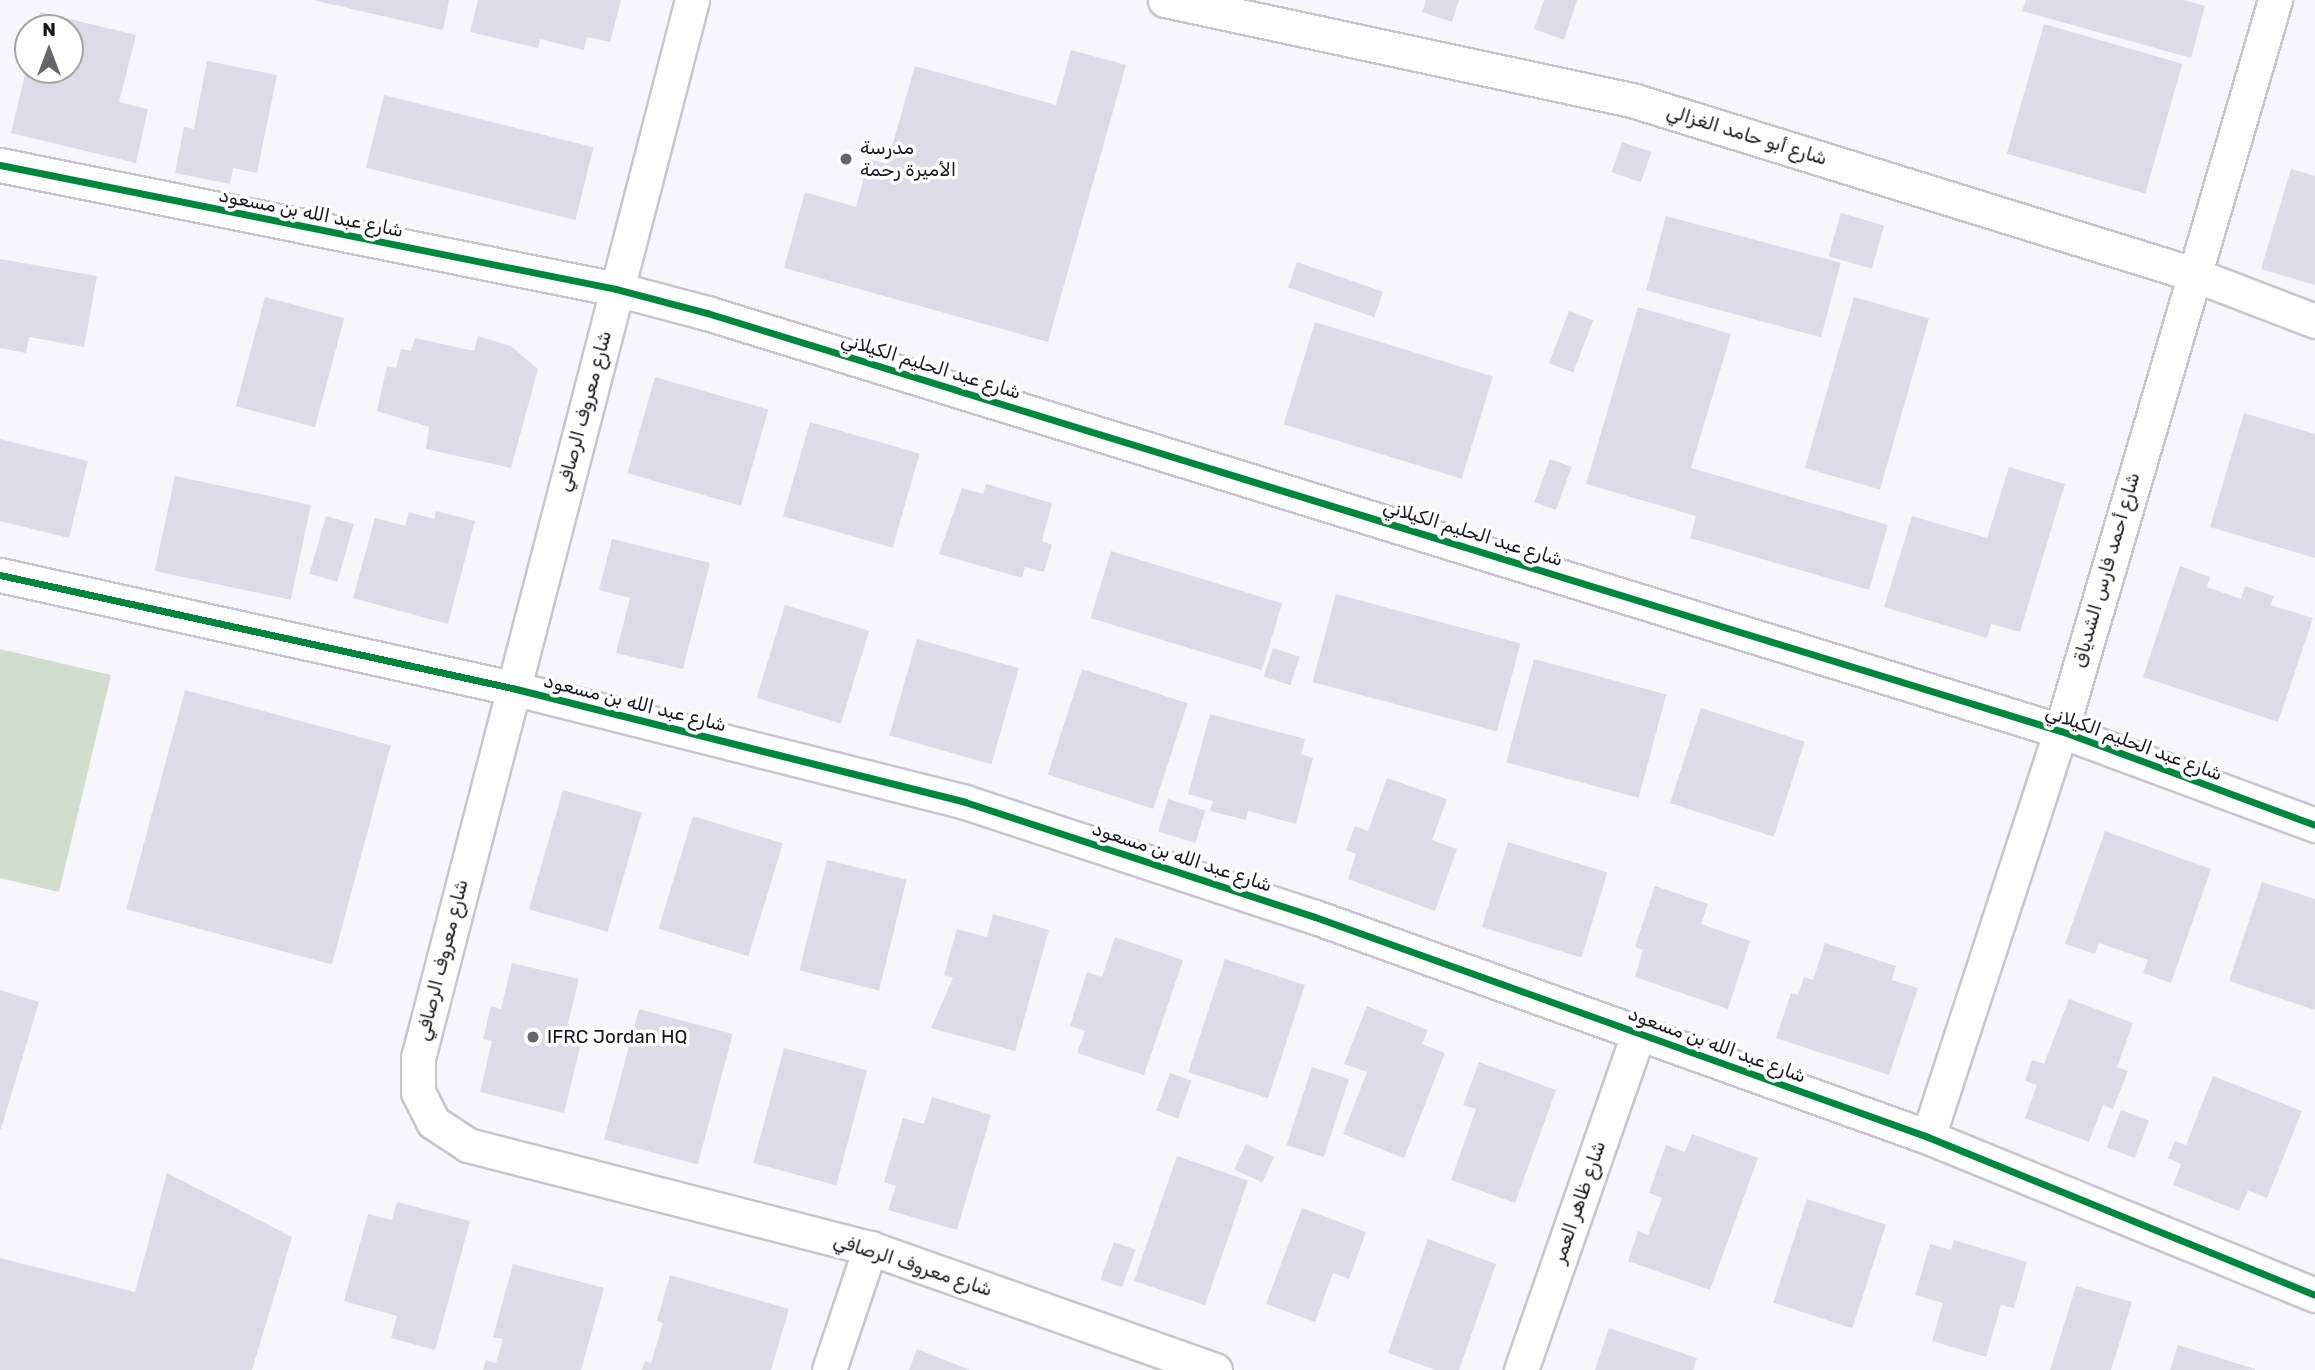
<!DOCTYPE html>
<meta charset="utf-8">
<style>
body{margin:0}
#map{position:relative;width:2315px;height:1370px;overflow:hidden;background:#f7f6fc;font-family:Rubik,Vazirmatn,sans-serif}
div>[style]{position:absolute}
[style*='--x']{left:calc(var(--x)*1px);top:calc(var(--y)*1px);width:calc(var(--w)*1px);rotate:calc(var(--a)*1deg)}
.green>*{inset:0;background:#d1decd}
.building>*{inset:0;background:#dddbe7;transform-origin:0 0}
.roads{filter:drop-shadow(2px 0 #c7c6cb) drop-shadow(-2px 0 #c7c6cb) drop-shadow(0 2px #c7c6cb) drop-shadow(0 -2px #c7c6cb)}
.street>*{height:33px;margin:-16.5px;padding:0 16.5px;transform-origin:16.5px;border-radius:16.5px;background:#fefeff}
.cycleway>*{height:7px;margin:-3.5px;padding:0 3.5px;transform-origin:3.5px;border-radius:3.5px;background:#00873e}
.dots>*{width:19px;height:19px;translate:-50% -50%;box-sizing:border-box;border:4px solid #fff;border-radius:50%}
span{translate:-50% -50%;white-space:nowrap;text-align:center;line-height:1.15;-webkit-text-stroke:7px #fff;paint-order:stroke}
.street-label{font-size:19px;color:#18171c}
.poi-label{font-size:19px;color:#18171c}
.left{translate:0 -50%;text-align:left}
.north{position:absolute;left:14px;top:14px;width:70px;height:70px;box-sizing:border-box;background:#fff;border:2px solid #a3a2a4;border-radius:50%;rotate:0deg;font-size:19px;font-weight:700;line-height:28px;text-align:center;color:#18171c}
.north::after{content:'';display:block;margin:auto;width:24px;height:32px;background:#66656a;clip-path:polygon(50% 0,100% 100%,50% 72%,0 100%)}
</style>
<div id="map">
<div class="green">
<div style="clip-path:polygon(0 649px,111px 675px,59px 892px,0 878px)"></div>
</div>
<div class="building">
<div style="clip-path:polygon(313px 0,449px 0,443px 30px)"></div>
<div style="clip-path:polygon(478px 0,621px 0,610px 42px,587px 37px,584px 50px,540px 39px,538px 48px,470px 32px)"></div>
<div style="clip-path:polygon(1426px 0,1459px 0,1452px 22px,1422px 12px)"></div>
<div style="clip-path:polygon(1544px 0,1577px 0,1564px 40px,1534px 29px)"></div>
<div style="clip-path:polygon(2026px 0,2184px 0,2205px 6px,2191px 58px,2022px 11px)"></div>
<div style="clip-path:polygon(40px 12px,136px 35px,119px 102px,148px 109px,136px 163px,11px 133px,26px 70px,70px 70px,70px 28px,36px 28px)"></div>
<div style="left:2044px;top:24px;width:144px;height:135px;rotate:16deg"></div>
<div style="clip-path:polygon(1071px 50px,1126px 65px,1048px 342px,784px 268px,805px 192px,856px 207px,869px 159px,887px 164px,915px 66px,1056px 105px)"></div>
<div style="clip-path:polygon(207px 61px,277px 75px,257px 173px,233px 168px,230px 184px,175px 173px,184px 127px,194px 129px)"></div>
<div style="left:384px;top:95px;width:216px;height:75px;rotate:14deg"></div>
<div style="left:1622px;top:142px;width:31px;height:32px;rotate:19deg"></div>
<div style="clip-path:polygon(2291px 169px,2315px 176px,2315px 285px,2261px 269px)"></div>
<div style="left:1841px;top:213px;width:45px;height:45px;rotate:16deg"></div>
<div style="left:1666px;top:216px;width:181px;height:77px;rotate:15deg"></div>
<div style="clip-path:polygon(0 259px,97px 276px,84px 347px,29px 337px,26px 353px,0 348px)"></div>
<div style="left:1297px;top:262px;width:91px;height:27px;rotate:19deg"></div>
<div style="left:265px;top:297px;width:82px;height:113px;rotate:15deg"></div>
<div style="left:1854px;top:297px;width:78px;height:178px;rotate:16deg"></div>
<div style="clip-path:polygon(1638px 307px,1731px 334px,1691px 468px,1888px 525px,1869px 590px,1690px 538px,1696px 516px,1586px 484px)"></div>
<div style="left:1569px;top:311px;width:26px;height:56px;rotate:21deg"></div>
<div style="left:1315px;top:322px;width:186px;height:107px;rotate:17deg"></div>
<div style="clip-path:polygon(478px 336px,511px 346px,538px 369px,511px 468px,426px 449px,429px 427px,377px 411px,387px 366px,396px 368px,401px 349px,411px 351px,415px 338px,474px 351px)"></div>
<div style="left:655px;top:377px;width:118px;height:100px;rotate:16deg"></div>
<div style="clip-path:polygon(2244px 413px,2315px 434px,2315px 558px,2210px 527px)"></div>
<div style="left:810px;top:422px;width:114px;height:98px;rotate:16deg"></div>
<div style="clip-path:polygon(0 439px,88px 461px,69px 538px,0 521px)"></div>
<div style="left:1550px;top:459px;width:23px;height:46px;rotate:20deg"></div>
<div style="clip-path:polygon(2009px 467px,2065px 484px,2020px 632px,1991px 624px,1987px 638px,1884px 607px,1912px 516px,1987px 538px)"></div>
<div style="left:175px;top:476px;width:139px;height:97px;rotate:12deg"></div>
<div style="clip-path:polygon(986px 484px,1052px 503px,1042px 541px,1052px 545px,1044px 572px,1025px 567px,1022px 578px,939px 554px,962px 488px,983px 494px)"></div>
<div style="clip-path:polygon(436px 511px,475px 521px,448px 624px,353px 598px,375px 518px,405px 526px,409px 512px,434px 519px)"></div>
<div style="left:326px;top:516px;width:29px;height:60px;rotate:16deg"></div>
<div style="clip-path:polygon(612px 539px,710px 563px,683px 669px,616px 653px,630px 598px,599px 590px)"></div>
<div style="left:1111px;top:551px;width:179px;height:70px;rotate:17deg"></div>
<div style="clip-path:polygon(2180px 566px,2210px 577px,2207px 587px,2241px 599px,2245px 586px,2274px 596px,2270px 605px,2313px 618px,2278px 722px,2143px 677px)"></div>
<div style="left:1336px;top:594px;width:191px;height:91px;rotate:15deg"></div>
<div style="left:785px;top:605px;width:88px;height:97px;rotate:17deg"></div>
<div style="left:917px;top:639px;width:106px;height:100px;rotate:16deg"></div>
<div style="left:1273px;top:648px;width:28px;height:30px;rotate:18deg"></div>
<div style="left:1534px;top:659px;width:137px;height:107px;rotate:15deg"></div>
<div style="left:1082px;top:669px;width:111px;height:111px;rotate:18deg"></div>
<div style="left:185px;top:690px;width:213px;height:227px;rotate:15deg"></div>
<div style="left:1701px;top:708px;width:109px;height:100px;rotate:18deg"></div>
<div style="clip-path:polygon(1210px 714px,1305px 739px,1301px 754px,1313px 758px,1296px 824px,1248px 811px,1246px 820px,1210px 811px,1213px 801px,1188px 794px)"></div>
<div style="clip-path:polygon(1387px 778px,1447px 799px,1432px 840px,1457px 849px,1435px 911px,1348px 879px,1356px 854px,1346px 850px,1355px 826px,1368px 831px)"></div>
<div style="left:563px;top:790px;width:82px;height:124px;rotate:16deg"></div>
<div style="left:1168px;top:799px;width:39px;height:34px;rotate:17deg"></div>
<div style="left:693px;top:816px;width:94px;height:118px;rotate:17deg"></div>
<div style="clip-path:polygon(2105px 831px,2211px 869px,2171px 983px,2143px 973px,2148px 960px,2099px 943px,2095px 954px,2065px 944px)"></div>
<div style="left:1508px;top:842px;width:104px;height:89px;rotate:17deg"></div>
<div style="left:827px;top:860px;width:82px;height:114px;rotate:14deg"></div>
<div style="clip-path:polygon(2262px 882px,2315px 899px,2315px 1010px,2229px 981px)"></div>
<div style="clip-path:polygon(1655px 886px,1708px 904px,1701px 924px,1750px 941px,1728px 1009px,1635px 977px,1643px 950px,1635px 947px)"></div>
<div style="clip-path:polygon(993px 914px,1049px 930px,1015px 1051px,931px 1028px,953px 978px,944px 975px,957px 929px,987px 937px)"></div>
<div style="clip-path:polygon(1115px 937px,1183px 960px,1144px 1075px,1077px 1053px,1085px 1031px,1070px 1026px,1087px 972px,1102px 977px)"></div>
<div style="clip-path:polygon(1825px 943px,1896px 966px,1892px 980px,1918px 988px,1889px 1075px,1776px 1038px,1791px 993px,1798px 995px,1804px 977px,1813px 980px)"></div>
<div style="left:1225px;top:959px;width:84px;height:119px;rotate:18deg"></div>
<div style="clip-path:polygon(512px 963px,579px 979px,566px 1031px,583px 1035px,564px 1113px,480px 1092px,492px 1041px,483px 1039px,491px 1006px,501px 1009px)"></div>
<div style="clip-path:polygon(0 990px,39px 1002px,1px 1129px,0 1129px)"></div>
<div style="clip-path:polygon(2069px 999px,2133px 1023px,2117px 1067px,2128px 1071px,2113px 1109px,2103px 1105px,2089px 1142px,2025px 1118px,2037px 1085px,2025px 1081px,2032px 1060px,2044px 1064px)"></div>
<div style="clip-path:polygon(1367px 1006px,1428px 1030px,1422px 1044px,1445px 1053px,1404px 1158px,1343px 1134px,1367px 1072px,1344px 1064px)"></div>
<div style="left:639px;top:1009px;width:97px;height:135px;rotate:15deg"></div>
<div style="left:784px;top:1048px;width:86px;height:119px;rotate:15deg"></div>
<div style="clip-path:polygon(1479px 1062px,1556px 1090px,1515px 1203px,1451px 1180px,1476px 1109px,1463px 1105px)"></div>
<div style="left:1312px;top:1067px;width:39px;height:82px;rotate:18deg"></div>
<div style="left:1170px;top:1073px;width:23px;height:40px;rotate:20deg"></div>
<div style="clip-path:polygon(2213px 1076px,2302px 1111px,2267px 1198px,2248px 1190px,2239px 1211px,2173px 1185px,2181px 1164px,2168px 1158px,2175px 1141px,2186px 1145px)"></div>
<div style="clip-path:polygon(932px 1097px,991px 1115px,957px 1230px,888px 1210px,896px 1186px,884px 1182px,903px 1118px,924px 1124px)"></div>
<div style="left:2121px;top:1110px;width:30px;height:40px;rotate:21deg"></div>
<div style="clip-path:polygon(1692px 1134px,1758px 1158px,1710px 1290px,1628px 1261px,1638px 1231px,1648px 1235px,1662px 1198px,1649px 1193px,1666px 1145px,1685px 1152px)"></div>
<div style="left:1246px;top:1144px;width:31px;height:28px;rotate:25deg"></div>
<div style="left:1177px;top:1156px;width:75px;height:132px;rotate:19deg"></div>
<div style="clip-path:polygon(167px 1173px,292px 1237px,252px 1370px,0 1370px,0 1258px,135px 1292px)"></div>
<div style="left:1807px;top:1199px;width:83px;height:109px;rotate:18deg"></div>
<div style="clip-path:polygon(397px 1202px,470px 1221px,435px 1350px,391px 1338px,397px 1316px,344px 1301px,368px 1214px,392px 1220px)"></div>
<div style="clip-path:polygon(1302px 1208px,1366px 1232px,1349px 1279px,1333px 1273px,1315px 1322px,1266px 1304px)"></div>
<div style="clip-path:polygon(1428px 1239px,1496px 1264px,1459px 1370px,1436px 1370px,1388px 1353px)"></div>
<div style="clip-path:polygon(1954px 1240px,2027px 1262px,2014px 1308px,2001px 1305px,1986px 1357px,1932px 1341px,1943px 1303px,1915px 1295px,1930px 1244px,1951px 1250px)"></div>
<div style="left:1114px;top:1242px;width:23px;height:40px;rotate:20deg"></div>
<div style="clip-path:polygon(513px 1264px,604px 1288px,581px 1370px,483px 1370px,486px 1360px,496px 1363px,503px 1339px,493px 1337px)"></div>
<div style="clip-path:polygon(670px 1275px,789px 1309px,771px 1370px,642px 1370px,645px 1361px,651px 1363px,663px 1323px,657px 1321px)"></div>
<div style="clip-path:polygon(2076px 1286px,2132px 1302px,2111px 1370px,2050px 1370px)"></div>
<div style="clip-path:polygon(1609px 1328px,1697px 1358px,1693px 1370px,1595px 1370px)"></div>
<div style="clip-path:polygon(2178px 1345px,2255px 1369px,2255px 1370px,2170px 1370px)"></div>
<div style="clip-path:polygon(917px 1349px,970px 1370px,909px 1370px)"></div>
</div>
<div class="roads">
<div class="street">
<div style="--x:692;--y:0;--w:1093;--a:104.52"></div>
<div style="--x:418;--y:1058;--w:34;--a:90"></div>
<div style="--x:418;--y:1092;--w:34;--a:63"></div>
<div style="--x:433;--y:1122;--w:42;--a:33.3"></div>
<div style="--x:468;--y:1145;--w:415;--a:14.4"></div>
<div style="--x:870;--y:1248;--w:366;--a:19.5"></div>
<div style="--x:1165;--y:0;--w:481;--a:12.1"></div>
<div style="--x:1635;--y:101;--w:581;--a:17.22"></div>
<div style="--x:2190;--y:273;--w:134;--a:21"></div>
<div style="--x:0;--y:165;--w:628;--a:11.38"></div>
<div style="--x:616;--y:289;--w:94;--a:14.8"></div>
<div style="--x:707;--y:313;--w:1417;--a:17.16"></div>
<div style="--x:2061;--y:731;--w:271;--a:20.3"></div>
<div style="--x:0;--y:575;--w:524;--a:12.45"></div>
<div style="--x:512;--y:688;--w:467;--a:14.1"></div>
<div style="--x:965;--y:802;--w:368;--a:18.2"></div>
<div style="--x:1315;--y:917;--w:651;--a:19.74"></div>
<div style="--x:1928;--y:1137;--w:418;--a:22.2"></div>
<div style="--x:1928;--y:1137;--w:427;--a:-71.9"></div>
<div style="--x:2061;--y:731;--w:762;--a:-73.68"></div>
<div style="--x:829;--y:1370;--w:129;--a:-71.4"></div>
<div style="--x:1521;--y:1370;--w:356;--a:-70.8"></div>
</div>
</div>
<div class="cycleway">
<div style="--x:0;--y:165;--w:628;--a:11.38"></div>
<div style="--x:616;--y:289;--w:94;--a:14.8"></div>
<div style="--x:707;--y:313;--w:1417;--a:17.16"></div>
<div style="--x:2061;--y:731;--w:271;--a:20.3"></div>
<div style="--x:0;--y:575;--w:524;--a:12.45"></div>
<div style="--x:512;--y:688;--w:467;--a:14.1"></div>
<div style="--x:965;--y:802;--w:368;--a:18.2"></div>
<div style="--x:1315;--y:917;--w:651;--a:19.74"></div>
<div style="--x:1928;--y:1137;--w:418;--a:22.2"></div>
</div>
<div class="dots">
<div style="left:846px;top:159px;background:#66656a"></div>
<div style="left:533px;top:1037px;background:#66656a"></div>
</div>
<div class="street-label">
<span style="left:1747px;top:135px;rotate:17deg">شارع أبو حامد الغزالي</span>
<span style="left:311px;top:213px;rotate:11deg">شارع عبد الله بن مسعود</span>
<span style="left:931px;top:366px;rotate:17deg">شارع عبد الحليم الكيلاني</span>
<span style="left:584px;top:411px;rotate:-75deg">شارع معروف الرصافي</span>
<span style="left:1473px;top:533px;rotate:17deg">شارع عبد الحليم الكيلاني</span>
<span style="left:2106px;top:570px;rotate:-74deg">شارع أحمد فارس الشدياق</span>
<span style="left:635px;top:703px;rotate:14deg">شارع عبد الله بن مسعود</span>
<span style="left:2134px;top:743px;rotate:20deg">شارع عبد الحليم الكيلاني</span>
<span style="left:1182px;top:857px;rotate:18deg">شارع عبد الله بن مسعود</span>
<span style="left:442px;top:960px;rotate:-76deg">شارع معروف الرصافي</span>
<span style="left:1717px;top:1045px;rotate:20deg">شارع عبد الله بن مسعود</span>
<span style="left:1579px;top:1202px;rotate:-71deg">شارع ظاهر العمر</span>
<span style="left:913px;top:1265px;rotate:18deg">شارع معروف الرصافي</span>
</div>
<div class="poi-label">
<span class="left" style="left:860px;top:159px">مدرسة<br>الأميرة رحمة</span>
<span class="left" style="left:547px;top:1037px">IFRC Jordan HQ</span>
</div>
<div class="north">N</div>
</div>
